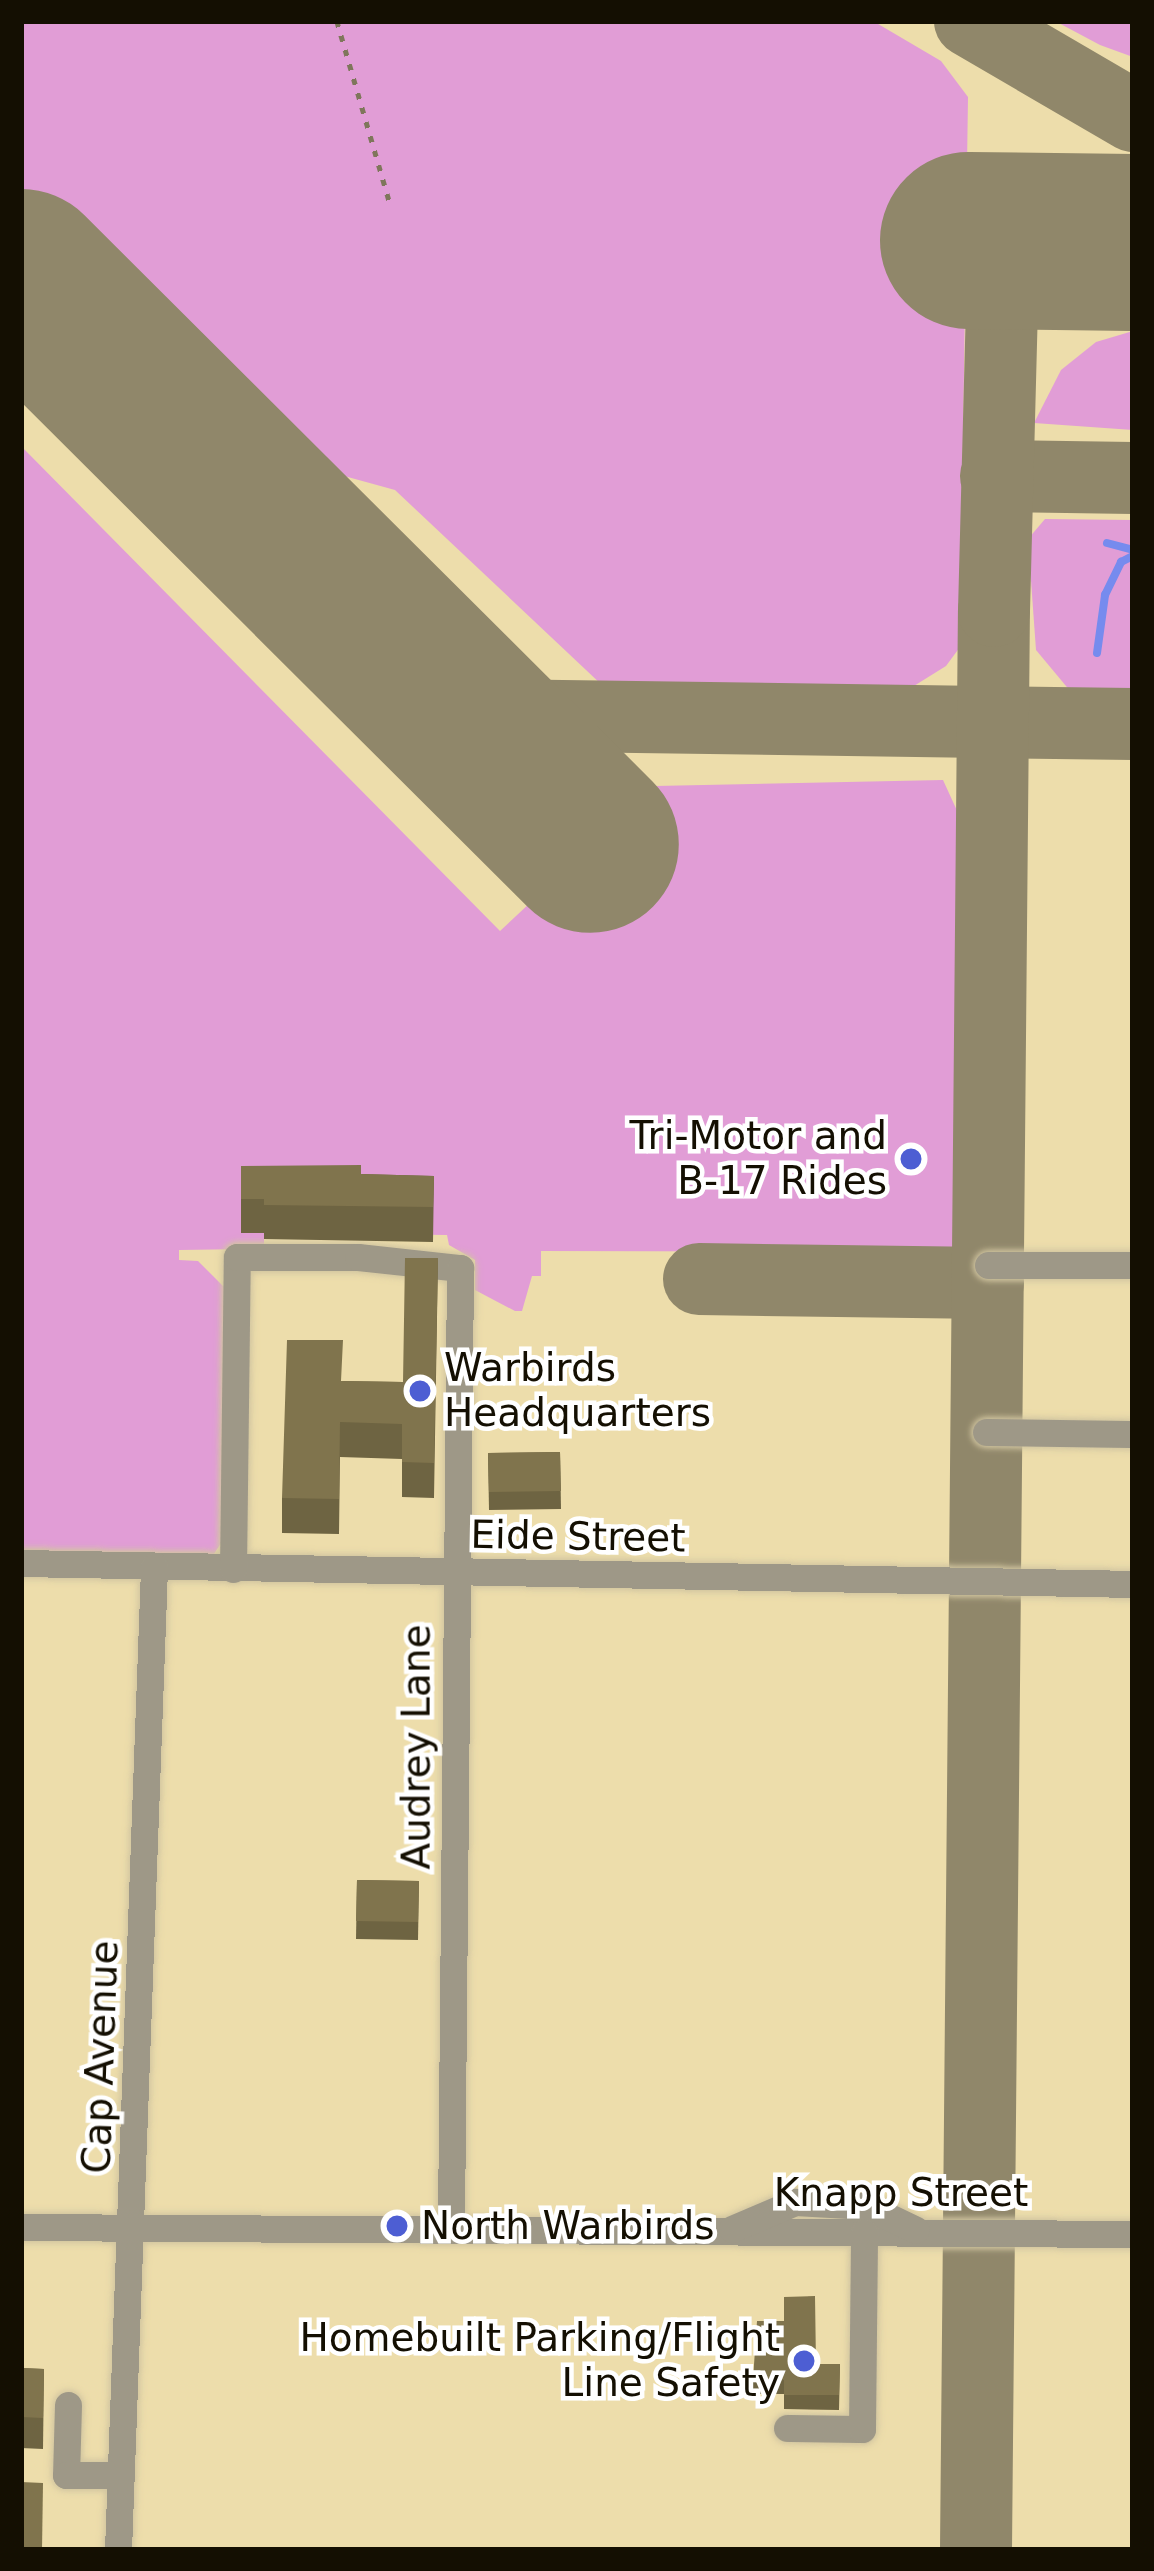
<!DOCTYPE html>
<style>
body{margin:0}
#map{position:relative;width:1154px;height:2571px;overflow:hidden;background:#f5e8be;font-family:"DejaVu Sans",sans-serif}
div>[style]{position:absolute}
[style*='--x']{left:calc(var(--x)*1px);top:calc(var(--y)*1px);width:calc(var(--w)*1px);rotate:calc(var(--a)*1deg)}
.built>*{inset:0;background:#edddab}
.green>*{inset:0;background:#e19dd6}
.stream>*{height:8px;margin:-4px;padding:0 4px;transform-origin:4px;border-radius:4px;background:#768bee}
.taxiway>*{height:72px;margin:-36px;padding:0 36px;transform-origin:36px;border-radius:36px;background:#90876a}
.runway>*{height:177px;margin:-88.5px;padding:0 88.5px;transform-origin:88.5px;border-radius:88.5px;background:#90876a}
.path>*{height:4.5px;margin-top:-2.25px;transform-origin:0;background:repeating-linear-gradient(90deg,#7f765b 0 6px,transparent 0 15px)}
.roads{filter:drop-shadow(0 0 3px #d1c5a0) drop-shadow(0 0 3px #d1c5a0)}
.minor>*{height:27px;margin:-13.5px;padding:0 13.5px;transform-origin:13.5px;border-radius:13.5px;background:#9e9887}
.wall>*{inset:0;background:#6e6442}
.building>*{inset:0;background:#80744d}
.dots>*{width:33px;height:33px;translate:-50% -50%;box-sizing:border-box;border:6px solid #fff;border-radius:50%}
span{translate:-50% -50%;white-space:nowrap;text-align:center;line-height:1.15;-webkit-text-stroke:9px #fff;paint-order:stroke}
.poi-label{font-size:39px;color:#140f02}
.right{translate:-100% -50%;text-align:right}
.left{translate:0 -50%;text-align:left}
.street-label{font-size:39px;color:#140f02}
.frame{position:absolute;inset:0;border:24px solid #140f02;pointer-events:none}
</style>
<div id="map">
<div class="built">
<div style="clip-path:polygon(21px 21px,1133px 21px,1133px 2550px,21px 2550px)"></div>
</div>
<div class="green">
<div style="clip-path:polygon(21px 21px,873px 21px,941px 61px,968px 97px,960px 647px,946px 666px,893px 699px,646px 697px,603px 686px,395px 490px,297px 463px,21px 191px)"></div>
<div style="clip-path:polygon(1055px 21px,1133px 21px,1133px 57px,1100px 45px)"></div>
<div style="clip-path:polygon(1133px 331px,1133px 430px,1034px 423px,1061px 370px,1096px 342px)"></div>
<div style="clip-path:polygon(21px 446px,500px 931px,655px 786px,943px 780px,959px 815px,966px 898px,963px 1252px,541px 1251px,541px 1276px,532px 1276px,522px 1311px,515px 1311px,475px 1290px,475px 1260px,449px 1245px,447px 1235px,264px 1233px,264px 1244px,249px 1249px,179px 1250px,179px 1260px,198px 1261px,228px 1291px,225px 1537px,212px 1557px,21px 1553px)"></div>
<div style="clip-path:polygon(1045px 519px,1133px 520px,1133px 703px,1071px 692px,1036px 650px,1028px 539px)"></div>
</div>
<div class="stream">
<div style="--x:1107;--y:543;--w:27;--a:15"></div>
<div style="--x:1097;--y:653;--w:59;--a:-82.1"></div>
<div style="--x:1105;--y:595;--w:37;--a:-64"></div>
<div style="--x:1121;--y:562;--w:13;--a:-27"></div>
</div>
<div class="taxiway">
<div style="--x:970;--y:21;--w:189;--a:30.2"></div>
<div style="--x:996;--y:476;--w:137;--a:0.8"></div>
<div style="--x:424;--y:679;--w:73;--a:29.7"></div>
<div style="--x:487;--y:715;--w:646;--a:0.8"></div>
<div style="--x:699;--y:1279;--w:289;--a:0.8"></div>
<div style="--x:976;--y:2550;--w:1939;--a:-89.47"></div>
<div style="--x:994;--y:611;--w:370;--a:-88.5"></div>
</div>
<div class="runway">
<div style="--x:968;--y:240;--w:165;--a:0.7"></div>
<div style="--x:21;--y:277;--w:803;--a:44.9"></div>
</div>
<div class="path">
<div style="--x:337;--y:21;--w:190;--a:73.8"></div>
</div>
<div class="roads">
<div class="minor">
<div style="--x:988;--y:1265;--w:145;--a:0"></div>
<div style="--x:986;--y:1432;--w:147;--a:0.8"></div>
<div style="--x:21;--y:1563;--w:1112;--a:1.08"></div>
<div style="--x:233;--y:1569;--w:312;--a:-89.3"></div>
<div style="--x:237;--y:1257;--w:121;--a:0"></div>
<div style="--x:358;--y:1257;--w:103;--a:6.2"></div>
<div style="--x:460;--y:1268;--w:959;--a:90.54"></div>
<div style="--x:21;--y:2227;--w:1112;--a:0.36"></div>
<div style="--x:732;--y:2229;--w:69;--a:-23.2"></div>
<div style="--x:795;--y:2202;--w:71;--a:3.2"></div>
<div style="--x:866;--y:2206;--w:55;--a:25.6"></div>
<div style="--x:68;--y:2405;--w:70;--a:91.6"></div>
<div style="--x:66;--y:2475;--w:55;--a:0"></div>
<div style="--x:787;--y:2428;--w:75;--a:0.8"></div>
<div style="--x:862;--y:2429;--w:197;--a:-89.4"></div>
<div style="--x:118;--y:2550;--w:984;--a:-87.9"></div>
</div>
</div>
<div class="wall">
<div style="clip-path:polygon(241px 1166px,361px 1174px,434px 1176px,433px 1242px,264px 1239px,264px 1233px,241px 1233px)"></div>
<div style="clip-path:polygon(438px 1258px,434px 1498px,402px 1497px,402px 1459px,340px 1457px,339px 1534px,282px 1533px,282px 1498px,342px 1381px,403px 1382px)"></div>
<div style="clip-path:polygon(560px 1452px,561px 1509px,489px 1510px,488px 1453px)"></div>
<div style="clip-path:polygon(357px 1880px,419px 1881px,418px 1940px,356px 1939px)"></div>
<div style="clip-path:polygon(816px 2364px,840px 2364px,839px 2410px,784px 2409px,784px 2394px,753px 2394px,753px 2379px)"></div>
<div style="clip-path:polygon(21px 2368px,44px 2369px,43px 2449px,21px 2448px)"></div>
</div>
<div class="building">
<div style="clip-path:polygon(361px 1165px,361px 1174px,434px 1176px,433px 1207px,264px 1205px,264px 1199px,241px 1199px,241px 1166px)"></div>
<div style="clip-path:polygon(405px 1258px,438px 1258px,434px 1463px,402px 1462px,402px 1424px,340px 1422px,339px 1499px,282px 1498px,287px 1340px,343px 1340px,341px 1381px,403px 1382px)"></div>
<div style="clip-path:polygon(560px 1452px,561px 1491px,489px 1492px,488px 1453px)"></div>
<div style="clip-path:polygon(357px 1880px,419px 1881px,418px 1922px,356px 1921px)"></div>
<div style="clip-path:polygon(815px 2296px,816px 2364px,840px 2364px,839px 2395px,784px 2395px,784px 2380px,753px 2379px,757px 2321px,784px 2321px,784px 2297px)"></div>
<div style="clip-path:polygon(21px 2368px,44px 2369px,43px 2418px,21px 2417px)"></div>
<div style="clip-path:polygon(21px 2482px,43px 2483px,42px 2550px,21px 2550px)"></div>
</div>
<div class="dots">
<div style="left:911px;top:1159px;background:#4d5ed3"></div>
<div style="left:420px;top:1391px;background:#4d5ed3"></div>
<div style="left:397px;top:2226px;background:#4d5ed3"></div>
<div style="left:804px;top:2361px;background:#4d5ed3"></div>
</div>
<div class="poi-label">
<span class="right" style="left:887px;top:1159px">Tri-Motor and<br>B-17 Rides</span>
<span class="left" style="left:444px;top:1391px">Warbirds<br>Headquarters</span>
<span class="left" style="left:421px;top:2226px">North Warbirds</span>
<span class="right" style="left:780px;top:2361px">Homebuilt Parking/Flight<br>Line Safety</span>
</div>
<div class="street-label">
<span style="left:578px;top:1537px;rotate:1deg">Eide Street</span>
<span style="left:417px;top:1747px;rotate:-90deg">Audrey Lane</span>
<span style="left:101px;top:2057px;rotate:-88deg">Cap Avenue</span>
<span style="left:901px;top:2193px">Knapp Street</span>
</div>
<div class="frame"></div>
</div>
